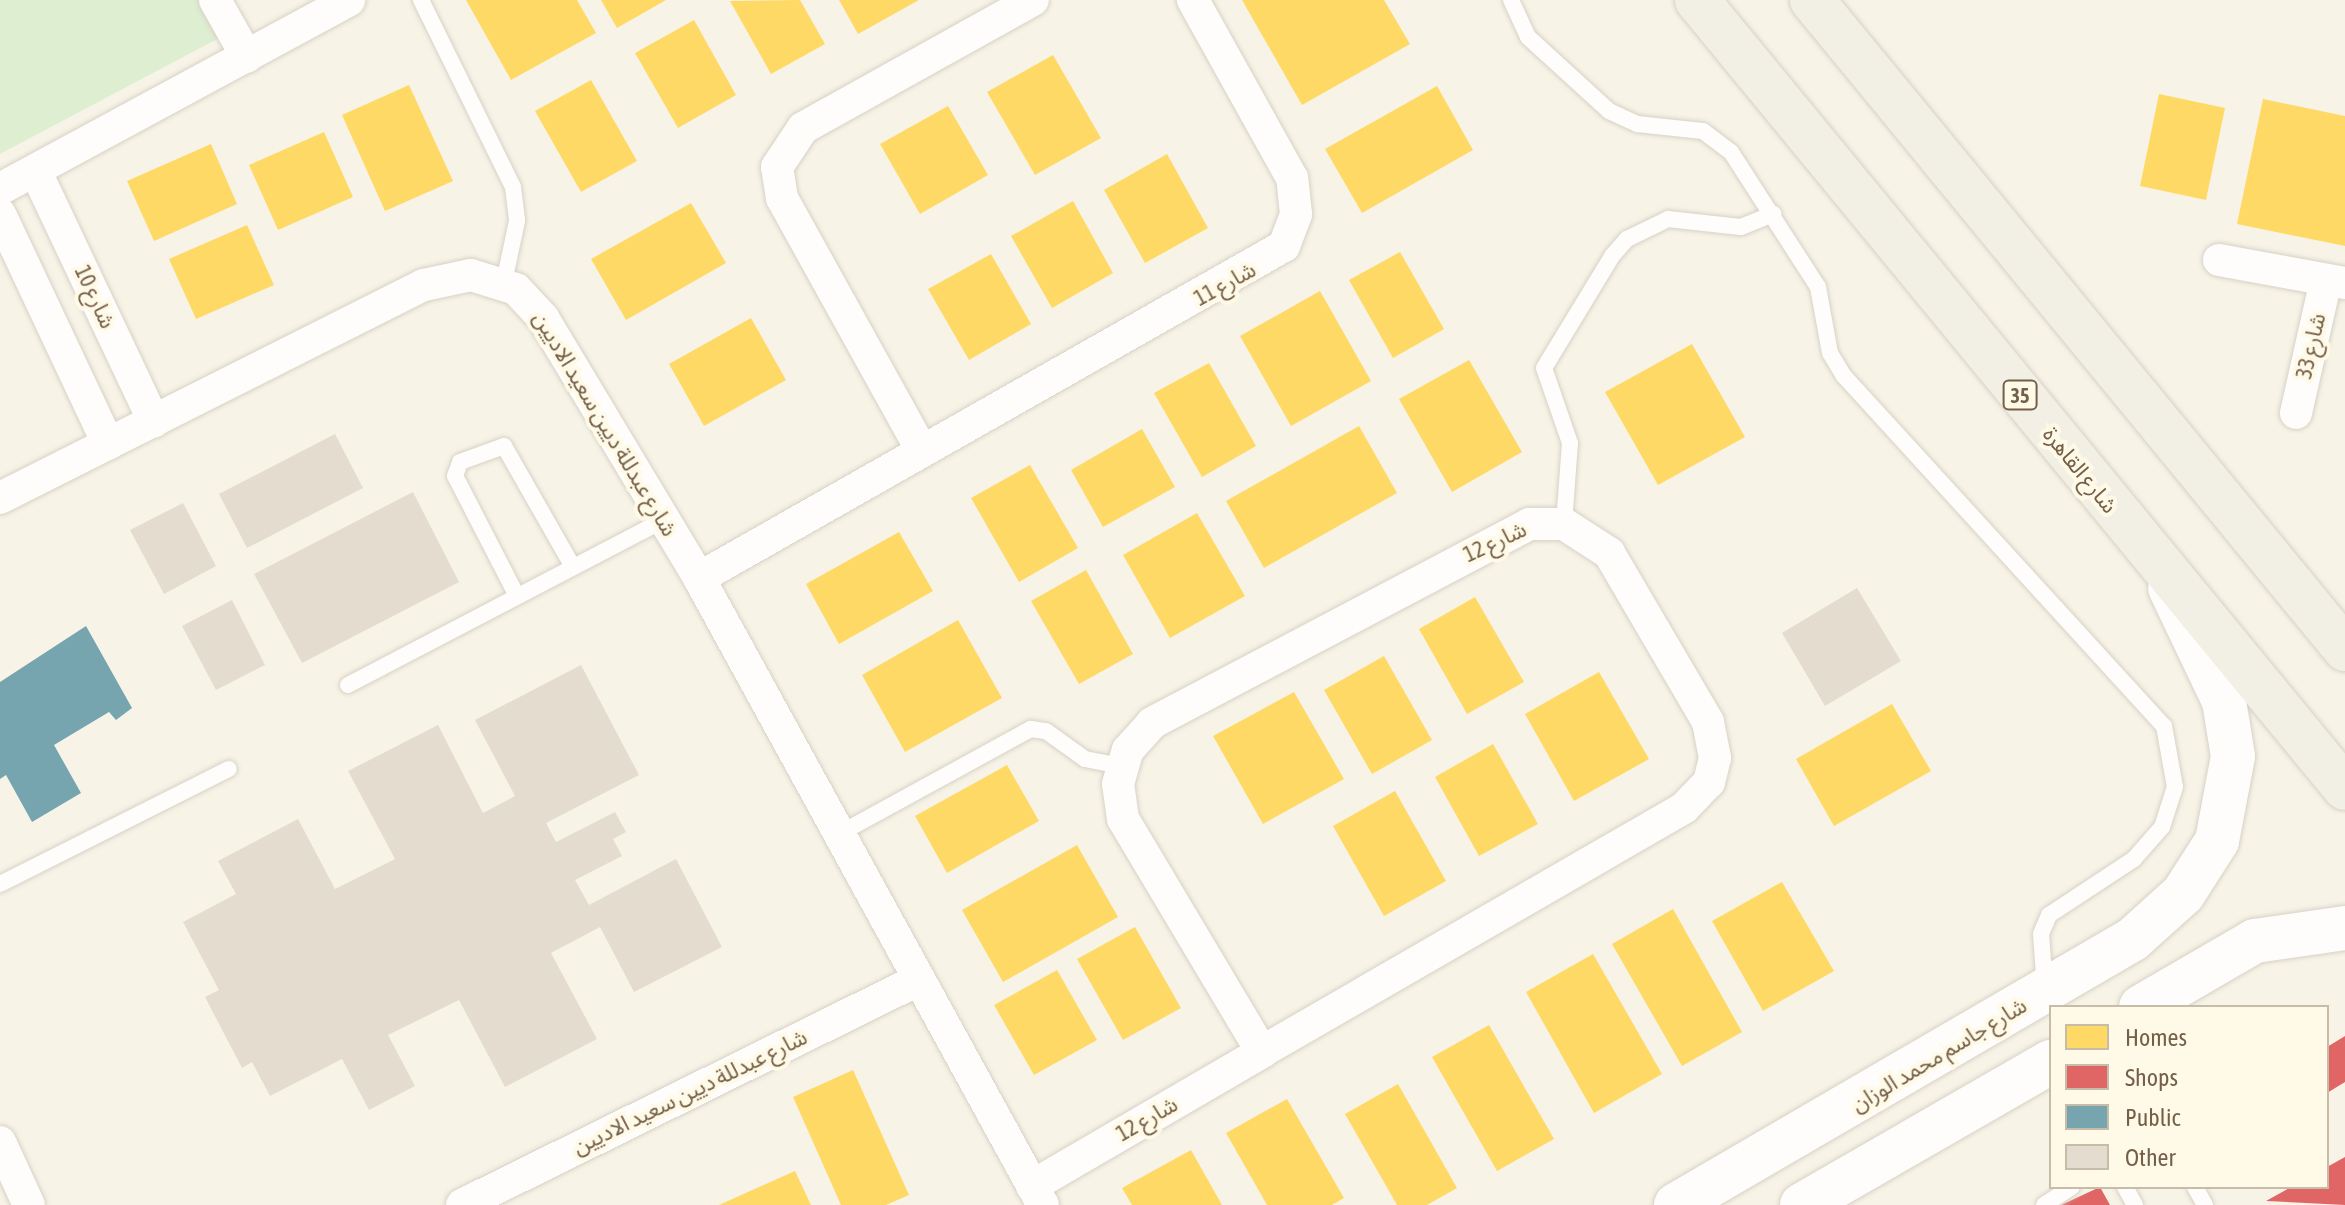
<!DOCTYPE html>
<meta charset="utf-8">
<style>
body{margin:0}
#map{position:relative;width:2345px;height:1205px;overflow:hidden;background:#f7f4e7;font-family:"Asap Condensed","Noto Sans Arabic",sans-serif}
div>[style]{position:absolute}
[style*='--x']{left:calc(var(--x)*1px);top:calc(var(--y)*1px);width:calc(var(--w)*1px);rotate:calc(var(--a)*1deg)}
.green>*{inset:0;background:#deeed1}
.homes>*{inset:0;background:#ffd966}
.shops>*{inset:0;background:#e06666}
.public>*{inset:0;background:#76a5af}
.building>*{inset:0;background:#e3dccf}
.roads{filter:drop-shadow(0 0 2px #d8d1c5) drop-shadow(0 0 2px #d8d1c5)}
.lane>*{height:16px;margin:-8px;padding:0 8px;transform-origin:8px;border-radius:8px;background:#fefdfb}
.street>*{height:32px;margin:-16px;padding:0 16px;transform-origin:16px;border-radius:16px;background:#fefdfb}
.secondary>*{height:44px;margin:-22px;padding:0 22px;transform-origin:22px;border-radius:22px;background:#fefdfb}
.primary>*{height:44px;margin:-22px;padding:0 22px;transform-origin:22px;border-radius:22px;background:#f2efe4}
span{translate:-50% -50%;white-space:nowrap;text-align:center;line-height:1.15;-webkit-text-stroke:8px #fffae7;paint-order:stroke}
.shield-label span{padding:2px 6px;background:#fffae7;border:2px solid;border-radius:6px;-webkit-text-stroke-width:0}
.shield-label{font-size:20px;color:#745f48;font-weight:700}
.street-label{font-size:22px;color:#745f48}
.legend{position:absolute;left:2049px;top:1005px;width:280px;height:184px;box-sizing:border-box;background:#fffae7;border:2px solid #c7bca7;margin:0;padding:10px 14px;list-style:none;font-size:24px;color:#745f48}
.legend li{display:flex;align-items:center;gap:16px;height:40px}
.legend b{width:40px;border:2px solid #c7bca7}
</style>
<div id="map">
<div class="green">
<div style="clip-path:polygon(0 0,201px 0,221px 37px,0 154px)"></div>
</div>
<div class="homes">
<div style="clip-path:polygon(466px 0,577px 0,596px 33px,511px 80px)"></div>
<div style="clip-path:polygon(601px 0,666px 0,617px 28px)"></div>
<div style="clip-path:polygon(800px 0,825px 44px,771px 74px,730px 1px)"></div>
<div style="clip-path:polygon(839px 0,919px 0,858px 34px)"></div>
<div style="clip-path:polygon(1242px 0,1384px 0,1410px 44px,1302px 105px)"></div>
<div style="clip-path:polygon(694px 20px,736px 95px,678px 128px,635px 53px)"></div>
<div style="clip-path:polygon(1053px 55px,1101px 138px,1035px 175px,987px 92px)"></div>
<div style="clip-path:polygon(591px 80px,637px 161px,581px 192px,535px 111px)"></div>
<div style="clip-path:polygon(409px 85px,453px 181px,385px 211px,342px 115px)"></div>
<div style="clip-path:polygon(1437px 86px,1473px 150px,1362px 213px,1325px 149px)"></div>
<div style="clip-path:polygon(2159px 94px,2225px 108px,2206px 200px,2140px 186px)"></div>
<div style="clip-path:polygon(2263px 99px,2345px 116px,2345px 246px,2237px 224px)"></div>
<div style="clip-path:polygon(948px 106px,988px 175px,920px 214px,880px 144px)"></div>
<div style="clip-path:polygon(324px 132px,353px 197px,278px 230px,249px 165px)"></div>
<div style="clip-path:polygon(211px 144px,237px 204px,154px 241px,127px 181px)"></div>
<div style="clip-path:polygon(1167px 154px,1208px 228px,1145px 263px,1104px 190px)"></div>
<div style="clip-path:polygon(1073px 201px,1113px 273px,1052px 308px,1011px 236px)"></div>
<div style="clip-path:polygon(691px 203px,726px 263px,626px 320px,591px 259px)"></div>
<div style="clip-path:polygon(247px 225px,274px 285px,196px 319px,169px 259px)"></div>
<div style="clip-path:polygon(1400px 252px,1444px 329px,1393px 358px,1349px 280px)"></div>
<div style="clip-path:polygon(991px 254px,1031px 324px,969px 360px,928px 289px)"></div>
<div style="clip-path:polygon(1320px 291px,1371px 381px,1291px 426px,1240px 336px)"></div>
<div style="clip-path:polygon(751px 318px,786px 380px,704px 426px,669px 364px)"></div>
<div style="clip-path:polygon(1692px 344px,1745px 437px,1658px 485px,1605px 392px)"></div>
<div style="clip-path:polygon(1469px 360px,1522px 452px,1452px 492px,1399px 399px)"></div>
<div style="clip-path:polygon(1209px 363px,1256px 446px,1202px 477px,1154px 393px)"></div>
<div style="clip-path:polygon(1359px 426px,1397px 493px,1264px 568px,1226px 501px)"></div>
<div style="clip-path:polygon(1142px 429px,1175px 487px,1103px 527px,1071px 470px)"></div>
<div style="clip-path:polygon(1030px 465px,1078px 548px,1019px 582px,971px 498px)"></div>
<div style="clip-path:polygon(1197px 513px,1245px 596px,1170px 638px,1123px 555px)"></div>
<div style="clip-path:polygon(899px 532px,933px 591px,839px 644px,806px 584px)"></div>
<div style="clip-path:polygon(1086px 570px,1133px 654px,1079px 684px,1031px 601px)"></div>
<div style="clip-path:polygon(1475px 597px,1524px 682px,1467px 714px,1419px 629px)"></div>
<div style="clip-path:polygon(958px 620px,1002px 698px,905px 752px,862px 675px)"></div>
<div style="clip-path:polygon(1384px 656px,1432px 740px,1372px 774px,1324px 690px)"></div>
<div style="clip-path:polygon(1599px 672px,1649px 759px,1574px 801px,1525px 714px)"></div>
<div style="clip-path:polygon(1294px 692px,1344px 779px,1263px 824px,1213px 736px)"></div>
<div style="clip-path:polygon(1892px 704px,1931px 771px,1834px 826px,1796px 759px)"></div>
<div style="clip-path:polygon(1493px 744px,1538px 824px,1479px 856px,1435px 777px)"></div>
<div style="clip-path:polygon(1007px 765px,1039px 821px,947px 873px,915px 816px)"></div>
<div style="clip-path:polygon(1395px 791px,1446px 881px,1384px 916px,1333px 826px)"></div>
<div style="clip-path:polygon(1077px 845px,1118px 917px,1003px 982px,962px 910px)"></div>
<div style="clip-path:polygon(1782px 882px,1834px 971px,1763px 1011px,1712px 921px)"></div>
<div style="clip-path:polygon(1673px 909px,1742px 1032px,1682px 1066px,1612px 944px)"></div>
<div style="clip-path:polygon(1135px 927px,1181px 1008px,1123px 1040px,1077px 959px)"></div>
<div style="clip-path:polygon(1593px 954px,1662px 1074px,1594px 1113px,1526px 992px)"></div>
<div style="clip-path:polygon(1057px 970px,1097px 1040px,1034px 1075px,994px 1005px)"></div>
<div style="clip-path:polygon(1489px 1025px,1554px 1139px,1497px 1171px,1432px 1057px)"></div>
<div style="clip-path:polygon(853px 1070px,909px 1195px,886px 1205px,841px 1205px,793px 1097px)"></div>
<div style="clip-path:polygon(1398px 1084px,1457px 1188px,1427px 1205px,1397px 1205px,1345px 1114px)"></div>
<div style="clip-path:polygon(1287px 1099px,1344px 1198px,1332px 1205px,1267px 1205px,1226px 1133px)"></div>
<div style="clip-path:polygon(1191px 1150px,1222px 1205px,1132px 1205px,1122px 1188px)"></div>
<div style="clip-path:polygon(795px 1171px,811px 1205px,719px 1205px)"></div>
</div>
<div class="shops">
<div style="clip-path:polygon(2345px 1036px,2345px 1082px,2327px 1093px,2327px 1047px)"></div>
<div style="clip-path:polygon(2345px 1157px,2345px 1205px,2266px 1201px,2291px 1187px,2327px 1187px,2327px 1167px)"></div>
<div style="clip-path:polygon(2100px 1187px,2110px 1205px,2061px 1205px)"></div>
</div>
<div class="public">
<div style="clip-path:polygon(86px 626px,132px 708px,116px 720px,109px 712px,54px 745px,81px 793px,32px 822px,6px 775px,0 779px,0 682px)"></div>
</div>
<div class="building">
<div style="clip-path:polygon(335px 434px,363px 488px,247px 548px,219px 494px)"></div>
<div style="clip-path:polygon(413px 492px,459px 582px,302px 663px,254px 574px)"></div>
<div style="clip-path:polygon(183px 503px,216px 566px,164px 594px,130px 530px)"></div>
<div style="clip-path:polygon(1857px 588px,1901px 661px,1825px 706px,1782px 633px)"></div>
<div style="clip-path:polygon(232px 600px,265px 665px,216px 690px,182px 626px)"></div>
<div style="clip-path:polygon(581px 665px,639px 775px,546px 823px,556px 842px,615px 812px,626px 832px,613px 839px,622px 856px,575px 880px,589px 905px,676px 859px,722px 947px,634px 992px,600px 927px,551px 953px,597px 1039px,505px 1087px,459px 1000px,388px 1035px,415px 1086px,369px 1110px,342px 1059px,270px 1096px,252px 1062px,242px 1068px,205px 997px,219px 990px,183px 922px,236px 894px,218px 861px,298px 819px,335px 889px,395px 859px,348px 771px,438px 725px,483px 813px,515px 796px,475px 720px)"></div>
</div>
<div class="roads">
<div class="lane">
<div style="--x:421;--y:0;--w:208;--a:63.8"></div>
<div style="--x:513;--y:187;--w:34;--a:83"></div>
<div style="--x:517;--y:221;--w:62;--a:102"></div>
<div style="--x:1511;--y:0;--w:41;--a:65.3"></div>
<div style="--x:1528;--y:37;--w:110;--a:42.4"></div>
<div style="--x:1609;--y:111;--w:31;--a:25"></div>
<div style="--x:1637;--y:124;--w:66;--a:6.1"></div>
<div style="--x:1703;--y:131;--w:35;--a:37"></div>
<div style="--x:1731;--y:152;--w:161;--a:57.2"></div>
<div style="--x:1818;--y:287;--w:67;--a:79.7"></div>
<div style="--x:1830;--y:353;--w:27;--a:59"></div>
<div style="--x:1844;--y:376;--w:474;--a:47.6"></div>
<div style="--x:2164;--y:726;--w:62;--a:79.8"></div>
<div style="--x:2175;--y:787;--w:42;--a:108"></div>
<div style="--x:2162;--y:827;--w:43;--a:131.2"></div>
<div style="--x:2134;--y:859;--w:102;--a:146.6"></div>
<div style="--x:2049;--y:915;--w:21;--a:113"></div>
<div style="--x:2041;--y:934;--w:54;--a:85.8"></div>
<div style="--x:1564;--y:524;--w:81;--a:-85.8"></div>
<div style="--x:1570;--y:443;--w:79;--a:-109.1"></div>
<div style="--x:1544;--y:368;--w:131;--a:-58.7"></div>
<div style="--x:1612;--y:256;--w:23;--a:-49"></div>
<div style="--x:1627;--y:239;--w:46;--a:-26"></div>
<div style="--x:1668;--y:219;--w:73;--a:6.3"></div>
<div style="--x:1741;--y:227;--w:35;--a:-22"></div>
<div style="--x:517;--y:596;--w:135;--a:-117.3"></div>
<div style="--x:455;--y:476;--w:15;--a:-70"></div>
<div style="--x:460;--y:462;--w:47;--a:-20"></div>
<div style="--x:504;--y:446;--w:139;--a:60.3"></div>
<div style="--x:348;--y:685;--w:356;--a:-27.6"></div>
<div style="--x:837;--y:835;--w:221;--a:-28.7"></div>
<div style="--x:1031;--y:729;--w:15;--a:8"></div>
<div style="--x:1046;--y:731;--w:48;--a:35.7"></div>
<div style="--x:1085;--y:759;--w:37;--a:11"></div>
<div style="--x:0;--y:884;--w:256;--a:-26.7"></div>
<div style="--x:2125;--y:1187;--w:21;--a:61"></div>
<div style="--x:2195;--y:1187;--w:21;--a:61"></div>
<div style="--x:2044;--y:1205;--w:33;--a:-33"></div>
</div>
<div class="street">
<div style="--x:215;--y:0;--w:65;--a:60.7"></div>
<div style="--x:36;--y:172;--w:276;--a:64.7"></div>
<div style="--x:0;--y:189;--w:397;--a:-28.4"></div>
<div style="--x:0;--y:214;--w:254;--a:64.8"></div>
<div style="--x:2219;--y:260;--w:128;--a:10.3"></div>
<div style="--x:2296;--y:413;--w:136;--a:-77.3"></div>
<div style="--x:921;--y:449;--w:287;--a:-119"></div>
<div style="--x:782;--y:198;--w:31;--a:-99"></div>
<div style="--x:777;--y:167;--w:47;--a:-56.3"></div>
<div style="--x:803;--y:128;--w:263;--a:-29.1"></div>
<div style="--x:0;--y:498;--w:474;--a:-26.7"></div>
<div style="--x:424;--y:285;--w:48;--a:-12"></div>
<div style="--x:471;--y:275;--w:47;--a:17.3"></div>
<div style="--x:516;--y:289;--w:40;--a:47"></div>
<div style="--x:543;--y:318;--w:303;--a:59"></div>
<div style="--x:699;--y:578;--w:715;--a:61.25"></div>
<div style="--x:1529;--y:524;--w:35;--a:0"></div>
<div style="--x:1564;--y:524;--w:54;--a:32.8"></div>
<div style="--x:1609;--y:553;--w:196;--a:59.6"></div>
<div style="--x:1708;--y:722;--w:37;--a:79"></div>
<div style="--x:1715;--y:758;--w:25;--a:104"></div>
<div style="--x:1709;--y:782;--w:36;--a:134"></div>
<div style="--x:1684;--y:808;--w:487;--a:150"></div>
<div style="--x:1262;--y:1052;--w:271;--a:-120.8"></div>
<div style="--x:1123;--y:819;--w:35;--a:-98"></div>
<div style="--x:1118;--y:784;--w:35;--a:-74"></div>
<div style="--x:1128;--y:750;--w:36;--a:-48"></div>
<div style="--x:1152;--y:723;--w:426;--a:-27.8"></div>
<div style="--x:699;--y:578;--w:673;--a:-29.58"></div>
<div style="--x:1284;--y:246;--w:34;--a:-69"></div>
<div style="--x:1296;--y:214;--w:36;--a:-96"></div>
<div style="--x:1292;--y:178;--w:204;--a:-119.1"></div>
<div style="--x:0;--y:1142;--w:69;--a:65.3"></div>
<div style="--x:1032;--y:1186;--w:266;--a:-30.2"></div>
<div style="--x:462;--y:1205;--w:508;--a:-26.26"></div>
</div>
<div class="secondary">
<div style="--x:2141;--y:1007;--w:132;--a:-30.1"></div>
<div style="--x:2255;--y:941;--w:91;--a:-8.2"></div>
<div style="--x:1676;--y:1205;--w:529;--a:-30.2"></div>
<div style="--x:2133;--y:939;--w:67;--a:-42"></div>
<div style="--x:2183;--y:894;--w:63;--a:-57.3"></div>
<div style="--x:2217;--y:841;--w:86;--a:-79.3"></div>
<div style="--x:2233;--y:756;--w:56;--a:-99.3"></div>
<div style="--x:2224;--y:701;--w:125;--a:-115.5"></div>
<div style="--x:1802;--y:1205;--w:287;--a:-29.9"></div>
</div>
<div class="primary">
<div style="--x:1697;--y:0;--w:1020;--a:50.57"></div>
<div style="--x:1812;--y:0;--w:840;--a:50.6"></div>
</div>
</div>
<div class="shield-label">
<span style="left:2020px;top:395px">35</span>
</div>
<div class="street-label">
<span style="left:1225px;top:284px;rotate:-29deg">شارع 11</span>
<span style="left:95px;top:297px;rotate:65deg">شارع 10</span>
<span style="left:2311px;top:346px;rotate:-77deg">شارع 33</span>
<span style="left:605px;top:424px;rotate:59deg">شارع عبدللة ديين سعيد الاديين</span>
<span style="left:2080px;top:470px;rotate:51deg">شارع القاهرة</span>
<span style="left:1495px;top:542px;rotate:-25deg">شارع 12</span>
<span style="left:1939px;top:1055px;rotate:-31deg">شارع جاسم محمد الوزان</span>
<span style="left:690px;top:1092px;rotate:-26deg">شارع عبدللة ديين سعيد الاديين</span>
<span style="left:1147px;top:1119px;rotate:-30deg">شارع 12</span>
</div>
<ul class="legend">
<li><b style="height:22px;background:#ffd966"></b>Homes</li>
<li><b style="height:22px;background:#e06666"></b>Shops</li>
<li><b style="height:22px;background:#76a5af"></b>Public</li>
<li><b style="height:22px;background:#e3dccf"></b>Other</li>
</ul>
</div>
